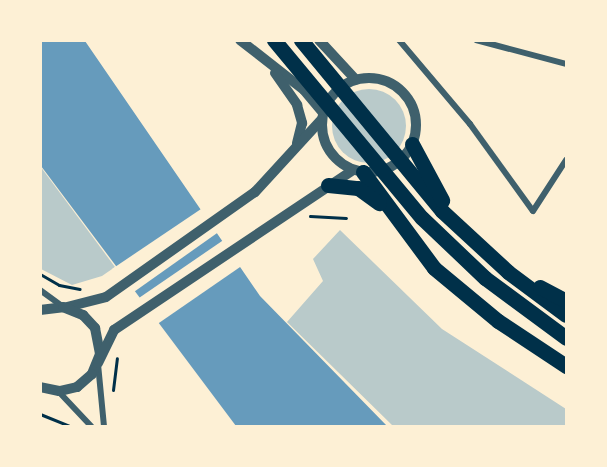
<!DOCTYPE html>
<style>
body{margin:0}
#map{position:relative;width:607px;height:467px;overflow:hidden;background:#fdf0d5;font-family:Overpass,sans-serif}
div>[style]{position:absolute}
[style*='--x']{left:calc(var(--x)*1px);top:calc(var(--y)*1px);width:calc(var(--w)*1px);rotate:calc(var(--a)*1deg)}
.green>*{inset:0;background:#b9caca}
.round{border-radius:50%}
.water>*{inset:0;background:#669bbc}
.pier>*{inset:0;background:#fdf0d5}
.path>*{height:3px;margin:-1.5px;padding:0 1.5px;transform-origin:1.5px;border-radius:1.5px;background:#003049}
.minor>*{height:6px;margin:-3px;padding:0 3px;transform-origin:3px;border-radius:3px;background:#3f606c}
.tertiary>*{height:10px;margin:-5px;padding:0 5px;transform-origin:5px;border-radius:5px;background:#3f606c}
.tertiary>.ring{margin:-5px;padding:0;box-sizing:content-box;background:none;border:10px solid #3f606c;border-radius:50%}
.trunk>*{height:15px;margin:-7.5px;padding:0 7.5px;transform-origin:7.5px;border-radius:7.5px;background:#003049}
span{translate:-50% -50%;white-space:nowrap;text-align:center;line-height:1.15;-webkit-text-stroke:4.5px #fdf0d5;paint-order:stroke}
.frame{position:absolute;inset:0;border:42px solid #fdf0d5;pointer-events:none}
</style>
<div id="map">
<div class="green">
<div class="round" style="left:332px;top:89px;width:74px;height:74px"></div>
<div style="clip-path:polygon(40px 166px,115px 267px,102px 276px,72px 285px,41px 269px)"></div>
<div style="clip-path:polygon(340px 230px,442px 329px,566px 409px,566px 426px,393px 426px,287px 322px,323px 281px,313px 259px)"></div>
</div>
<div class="water">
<div style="clip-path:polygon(40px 41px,85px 41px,260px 296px,387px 426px,236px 426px,41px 166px)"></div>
</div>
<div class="pier">
<div style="clip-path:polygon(204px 207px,220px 231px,131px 294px,112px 269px)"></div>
<div style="clip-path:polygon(225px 239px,243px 265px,156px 325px,136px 300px)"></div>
</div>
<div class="path">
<div style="--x:310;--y:216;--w:36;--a:3"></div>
<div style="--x:40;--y:274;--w:22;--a:30"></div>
<div style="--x:59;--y:285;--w:21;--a:11"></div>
<div style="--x:113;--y:390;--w:32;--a:-83"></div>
<div style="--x:40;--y:414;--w:31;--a:22"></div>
</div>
<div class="minor">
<div style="--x:399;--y:40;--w:110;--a:49.8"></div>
<div style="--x:470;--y:124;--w:107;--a:54.1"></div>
<div style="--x:533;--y:211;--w:61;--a:-57.1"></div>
<div style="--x:476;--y:40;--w:93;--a:14.9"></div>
<div style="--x:40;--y:290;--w:27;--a:36"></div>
<div style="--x:98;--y:364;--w:62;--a:84.5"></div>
<div style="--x:59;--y:392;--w:47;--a:46.7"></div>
</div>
<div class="tertiary">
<div style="--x:240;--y:40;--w:81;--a:38"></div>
<div style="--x:304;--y:90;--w:30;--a:50"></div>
<div style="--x:319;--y:40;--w:54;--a:47.2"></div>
<div style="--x:275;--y:73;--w:39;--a:55"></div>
<div style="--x:297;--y:105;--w:19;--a:74"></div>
<div style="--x:302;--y:123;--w:21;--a:104"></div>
<div class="ring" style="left:322px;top:78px;width:84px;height:84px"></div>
<div style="--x:67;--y:307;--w:40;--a:-14.4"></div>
<div style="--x:106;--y:297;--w:182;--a:-35.2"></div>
<div style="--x:255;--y:192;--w:99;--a:-47.5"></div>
<div style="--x:40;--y:310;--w:23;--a:-7"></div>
<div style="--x:63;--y:307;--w:22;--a:22"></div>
<div style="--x:83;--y:315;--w:18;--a:47"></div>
<div style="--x:95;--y:328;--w:26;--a:79"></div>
<div style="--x:100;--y:354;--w:22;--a:112"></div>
<div style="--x:92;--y:374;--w:20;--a:139"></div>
<div style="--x:77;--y:387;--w:18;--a:167"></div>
<div style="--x:59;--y:391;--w:19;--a:-168"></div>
<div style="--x:98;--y:363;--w:37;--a:-64"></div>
<div style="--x:114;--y:330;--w:288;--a:-33.8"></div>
</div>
<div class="trunk">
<div style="--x:274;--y:40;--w:231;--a:50.3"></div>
<div style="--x:422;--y:218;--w:87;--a:43.6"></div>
<div style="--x:485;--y:278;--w:101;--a:36.5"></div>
<div style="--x:301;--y:40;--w:222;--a:50.5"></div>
<div style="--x:442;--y:211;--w:90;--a:42.7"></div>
<div style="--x:508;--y:272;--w:72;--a:36.6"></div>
<div style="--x:412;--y:144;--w:64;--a:61.8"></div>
<div style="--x:363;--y:172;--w:119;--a:53.5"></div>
<div style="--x:434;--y:268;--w:83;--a:39.6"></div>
<div style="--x:498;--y:321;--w:82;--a:33.5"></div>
<div style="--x:328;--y:185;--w:30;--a:6"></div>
<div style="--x:358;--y:188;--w:26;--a:36"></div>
<div style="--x:540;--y:287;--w:30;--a:28"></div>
</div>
<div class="frame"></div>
</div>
